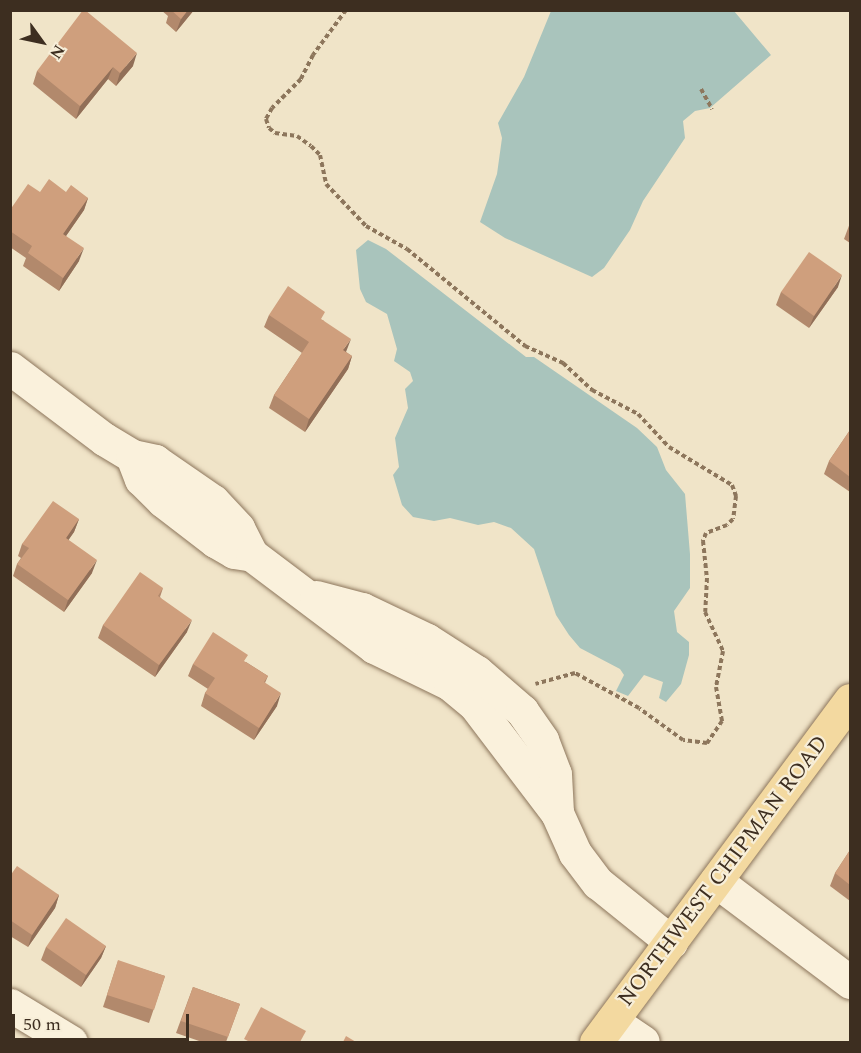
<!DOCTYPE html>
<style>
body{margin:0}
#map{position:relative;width:861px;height:1053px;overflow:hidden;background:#f0e4c8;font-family:Spectral,serif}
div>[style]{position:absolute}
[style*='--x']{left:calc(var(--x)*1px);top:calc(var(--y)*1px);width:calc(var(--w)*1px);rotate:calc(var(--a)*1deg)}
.water>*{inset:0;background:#a9c4bc}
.path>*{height:4px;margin-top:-2px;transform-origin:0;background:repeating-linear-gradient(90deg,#8d765c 0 4.5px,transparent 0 7.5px)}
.roads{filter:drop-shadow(0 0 2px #8d765c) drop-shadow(0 0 2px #8d765c)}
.minor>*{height:33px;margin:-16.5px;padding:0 16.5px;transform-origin:16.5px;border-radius:16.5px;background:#faf1dc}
.major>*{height:33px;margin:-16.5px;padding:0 16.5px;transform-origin:16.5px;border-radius:16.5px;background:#f3d9a0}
.wall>*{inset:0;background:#b2896c}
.shaded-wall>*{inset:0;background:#916f58}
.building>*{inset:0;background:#cf9f7d}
span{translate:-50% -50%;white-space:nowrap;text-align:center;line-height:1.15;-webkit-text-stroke:4.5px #f7eed8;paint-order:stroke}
.street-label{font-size:22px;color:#3d2e20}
.frame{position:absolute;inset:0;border:12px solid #3d2e20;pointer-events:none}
.north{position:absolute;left:12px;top:12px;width:60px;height:60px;-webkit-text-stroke:4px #f7eed8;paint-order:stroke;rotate:123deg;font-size:16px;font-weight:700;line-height:24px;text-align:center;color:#3d2e20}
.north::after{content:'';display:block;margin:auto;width:21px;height:27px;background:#3d2e20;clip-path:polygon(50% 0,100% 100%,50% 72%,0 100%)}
.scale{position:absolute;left:12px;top:1014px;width:177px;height:27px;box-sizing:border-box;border:3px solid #3d2e20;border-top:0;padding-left:8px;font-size:18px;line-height:21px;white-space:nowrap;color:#3d2e20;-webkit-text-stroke:4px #f7eed8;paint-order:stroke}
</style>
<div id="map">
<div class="water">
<div style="clip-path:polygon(551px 11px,734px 11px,771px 55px,710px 108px,695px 111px,683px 121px,685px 138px,643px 201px,630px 230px,604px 268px,592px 277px,505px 238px,480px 222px,497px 174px,502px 138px,498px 123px,524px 77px)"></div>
<div style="clip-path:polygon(368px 240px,386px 249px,526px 357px,534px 357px,637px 428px,657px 447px,666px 470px,685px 494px,690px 554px,690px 588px,674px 611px,677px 632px,689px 642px,689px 655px,681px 684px,666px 702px,659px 698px,663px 682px,644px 675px,628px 696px,616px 691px,624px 675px,620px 669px,580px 648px,569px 635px,556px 615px,534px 549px,511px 528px,494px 522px,478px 525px,450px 518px,434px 521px,413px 517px,402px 505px,393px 475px,399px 467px,395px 438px,408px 408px,405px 389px,413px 381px,410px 372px,394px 361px,397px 349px,387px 314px,366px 302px,360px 289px,356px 250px)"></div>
</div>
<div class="path">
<div style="--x:346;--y:10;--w:56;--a:126.3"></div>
<div style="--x:313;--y:55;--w:27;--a:117"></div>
<div style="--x:301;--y:79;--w:41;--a:135"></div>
<div style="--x:272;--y:108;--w:13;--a:119"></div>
<div style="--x:266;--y:119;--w:9;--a:72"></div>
<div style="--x:269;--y:128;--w:8;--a:40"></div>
<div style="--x:275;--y:133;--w:22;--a:8"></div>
<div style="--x:297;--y:136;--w:17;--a:36"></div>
<div style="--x:311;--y:146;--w:13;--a:45"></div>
<div style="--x:320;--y:155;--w:30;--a:78"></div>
<div style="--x:326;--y:184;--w:58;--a:46.4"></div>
<div style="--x:366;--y:226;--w:47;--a:29.3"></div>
<div style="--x:407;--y:249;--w:153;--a:39.4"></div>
<div style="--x:525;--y:346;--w:42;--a:24.1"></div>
<div style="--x:563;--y:363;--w:40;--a:43"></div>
<div style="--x:592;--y:390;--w:52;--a:27.6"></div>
<div style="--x:638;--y:414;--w:45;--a:46.8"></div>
<div style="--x:669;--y:447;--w:74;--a:31.1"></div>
<div style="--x:732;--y:485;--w:12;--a:70"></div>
<div style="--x:736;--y:496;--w:23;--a:97"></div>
<div style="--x:733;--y:519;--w:8;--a:135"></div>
<div style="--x:727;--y:525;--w:22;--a:159"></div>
<div style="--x:706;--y:533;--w:9;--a:111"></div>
<div style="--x:703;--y:541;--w:37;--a:84"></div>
<div style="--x:707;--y:578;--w:34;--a:93"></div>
<div style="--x:705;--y:612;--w:43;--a:65.2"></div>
<div style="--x:723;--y:651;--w:37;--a:101"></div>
<div style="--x:716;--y:687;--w:35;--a:80"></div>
<div style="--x:722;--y:721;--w:27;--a:124"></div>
<div style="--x:707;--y:743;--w:24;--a:-173"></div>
<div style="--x:683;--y:740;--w:54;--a:-144"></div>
<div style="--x:639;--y:708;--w:73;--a:-151.3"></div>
<div style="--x:575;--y:673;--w:41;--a:164.6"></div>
<div style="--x:701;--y:89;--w:23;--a:61"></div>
</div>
<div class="roads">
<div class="minor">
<div style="--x:10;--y:368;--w:118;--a:37.1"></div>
<div style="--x:104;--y:439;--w:33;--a:31"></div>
<div style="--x:132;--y:456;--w:24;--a:12"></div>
<div style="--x:155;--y:461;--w:70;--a:34.6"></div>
<div style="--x:213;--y:501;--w:37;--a:47"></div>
<div style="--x:238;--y:528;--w:30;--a:63"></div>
<div style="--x:132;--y:456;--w:25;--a:69"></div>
<div style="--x:141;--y:479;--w:31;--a:45"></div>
<div style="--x:163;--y:501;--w:66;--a:37.6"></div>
<div style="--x:215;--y:541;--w:22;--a:30"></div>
<div style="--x:234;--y:552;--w:18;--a:9"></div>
<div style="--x:252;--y:555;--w:153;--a:37"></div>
<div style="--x:374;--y:647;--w:85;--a:26"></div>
<div style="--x:450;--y:684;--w:33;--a:40"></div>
<div style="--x:475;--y:705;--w:136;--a:52.8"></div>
<div style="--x:557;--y:813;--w:44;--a:65.8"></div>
<div style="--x:575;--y:853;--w:38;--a:53"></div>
<div style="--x:598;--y:883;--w:94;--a:38.9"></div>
<div style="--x:316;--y:597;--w:48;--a:14.6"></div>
<div style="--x:362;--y:609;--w:72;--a:25.5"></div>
<div style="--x:427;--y:640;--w:59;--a:32.6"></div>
<div style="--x:477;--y:672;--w:60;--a:40.9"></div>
<div style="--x:522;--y:711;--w:35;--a:55"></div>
<div style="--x:542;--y:740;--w:36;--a:69"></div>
<div style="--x:555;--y:774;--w:39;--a:87"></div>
<div style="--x:716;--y:881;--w:168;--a:37"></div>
<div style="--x:10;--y:1005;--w:71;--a:31.2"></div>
<div style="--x:612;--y:1021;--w:37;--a:34"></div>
</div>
<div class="major">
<div style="--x:596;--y:1042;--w:426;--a:-53.4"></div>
</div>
</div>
<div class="wall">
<div style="clip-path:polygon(161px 10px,194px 10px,176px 32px,166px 23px,168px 16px)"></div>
<div style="clip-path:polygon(133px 66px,116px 86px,108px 79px,76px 119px,33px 84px,37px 71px)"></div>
<div style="clip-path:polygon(40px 192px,66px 192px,88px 198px,84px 210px,66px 236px,79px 261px,59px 291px,23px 266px,26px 258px,10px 247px,10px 210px)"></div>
<div style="clip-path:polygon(850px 223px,850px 243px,844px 239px)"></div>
<div style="clip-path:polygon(838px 287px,809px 328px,776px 305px,781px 292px)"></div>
<div style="clip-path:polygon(269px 315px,323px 320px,346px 352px,352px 356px,348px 369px,305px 432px,269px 408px,274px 395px,302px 353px,264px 327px)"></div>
<div style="clip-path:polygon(850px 430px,850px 492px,824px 474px,829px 461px)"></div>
<div style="clip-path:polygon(79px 519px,74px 532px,68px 540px,92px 573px,64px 612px,13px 576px,17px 564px,21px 558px,18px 556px,22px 544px)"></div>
<div style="clip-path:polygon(163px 588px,160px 597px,187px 632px,155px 677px,98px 638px,103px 625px)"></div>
<div style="clip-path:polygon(246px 662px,268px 676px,265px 683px,277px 706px,254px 740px,201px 706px,205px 693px,208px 689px,188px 676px,193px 664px)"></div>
<div style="clip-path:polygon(850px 850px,850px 901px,830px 886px,835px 873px)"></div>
<div style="clip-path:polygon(10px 876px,59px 895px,55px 908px,28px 947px,10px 936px)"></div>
<div style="clip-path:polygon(106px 946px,101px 958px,81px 987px,41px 960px,46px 947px)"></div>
<div style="clip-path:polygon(118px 961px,165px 976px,149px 1023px,103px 1007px)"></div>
<div style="clip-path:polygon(193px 987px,240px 1004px,226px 1042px,202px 1042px,176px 1033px)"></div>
</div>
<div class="shaded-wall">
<div style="clip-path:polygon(188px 10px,194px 10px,176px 32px,181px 19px)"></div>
<div style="clip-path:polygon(137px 53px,133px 66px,116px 86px,120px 73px)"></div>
<div style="clip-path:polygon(113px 67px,108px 79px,76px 119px,80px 106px)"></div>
<div style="clip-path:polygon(88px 198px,84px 210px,59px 246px,63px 234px)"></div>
<div style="clip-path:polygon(84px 248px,79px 261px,59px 291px,63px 278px)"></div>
<div style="clip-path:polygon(842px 275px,838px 287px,809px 328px,814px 316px)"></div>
<div style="clip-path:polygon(351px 339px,346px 352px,338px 363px,343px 350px)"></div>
<div style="clip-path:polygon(352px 356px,348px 369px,305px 432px,309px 419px)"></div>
<div style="clip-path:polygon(79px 519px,74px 532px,61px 551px,66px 538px)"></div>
<div style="clip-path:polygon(97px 560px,92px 573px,64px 612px,68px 600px)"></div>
<div style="clip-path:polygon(192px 620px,187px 632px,155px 677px,159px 665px)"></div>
<div style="clip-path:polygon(281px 693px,277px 706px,254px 740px,259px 728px)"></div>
<div style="clip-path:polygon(59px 895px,55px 908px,28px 947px,32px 935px)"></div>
<div style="clip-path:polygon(106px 946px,101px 958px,81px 987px,86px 975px)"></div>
</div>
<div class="building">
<div style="clip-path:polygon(83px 10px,85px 10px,137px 53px,120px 73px,113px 67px,80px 106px,37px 71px)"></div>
<div style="clip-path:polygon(171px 10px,188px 10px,181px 19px)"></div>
<div style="clip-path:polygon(49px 179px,66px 192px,71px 185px,88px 198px,63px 234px,84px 248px,63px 278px,28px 253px,32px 246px,10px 231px,10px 210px,28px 184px,40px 192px)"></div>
<div style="clip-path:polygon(809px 252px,842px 275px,814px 316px,781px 292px)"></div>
<div style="clip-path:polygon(288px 286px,325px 312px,321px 319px,351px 339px,343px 350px,352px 356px,309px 419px,274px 395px,309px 342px,269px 315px)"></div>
<div style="clip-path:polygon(850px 430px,850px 477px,829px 461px)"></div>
<div style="clip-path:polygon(53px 501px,79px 519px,66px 538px,97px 560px,68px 600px,17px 564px,29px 548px,22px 544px)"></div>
<div style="clip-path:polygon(140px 572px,163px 588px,158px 596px,192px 620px,159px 665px,103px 625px)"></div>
<div style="clip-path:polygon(213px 632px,248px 655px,244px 661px,268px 676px,264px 682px,281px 693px,259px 728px,205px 693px,215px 678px,193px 664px)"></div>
<div style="clip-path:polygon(850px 850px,850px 885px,835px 873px)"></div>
<div style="clip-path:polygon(17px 866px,59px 895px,32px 935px,10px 920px,10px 876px)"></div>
<div style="clip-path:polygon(66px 918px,106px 946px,86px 975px,46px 947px)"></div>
<div style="clip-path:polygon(118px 960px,165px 976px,154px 1010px,107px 995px)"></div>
<div style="clip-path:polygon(193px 987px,240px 1004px,228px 1037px,181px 1021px)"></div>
<div style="clip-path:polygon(261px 1007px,306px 1031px,300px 1042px,250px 1042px,244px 1039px)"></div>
<div style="clip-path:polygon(346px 1036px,356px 1042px,343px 1042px)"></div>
</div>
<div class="street-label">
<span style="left:723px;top:871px;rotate:-53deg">NORTHWEST CHIPMAN ROAD</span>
</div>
<div class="frame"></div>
<div class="north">N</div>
<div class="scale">50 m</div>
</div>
